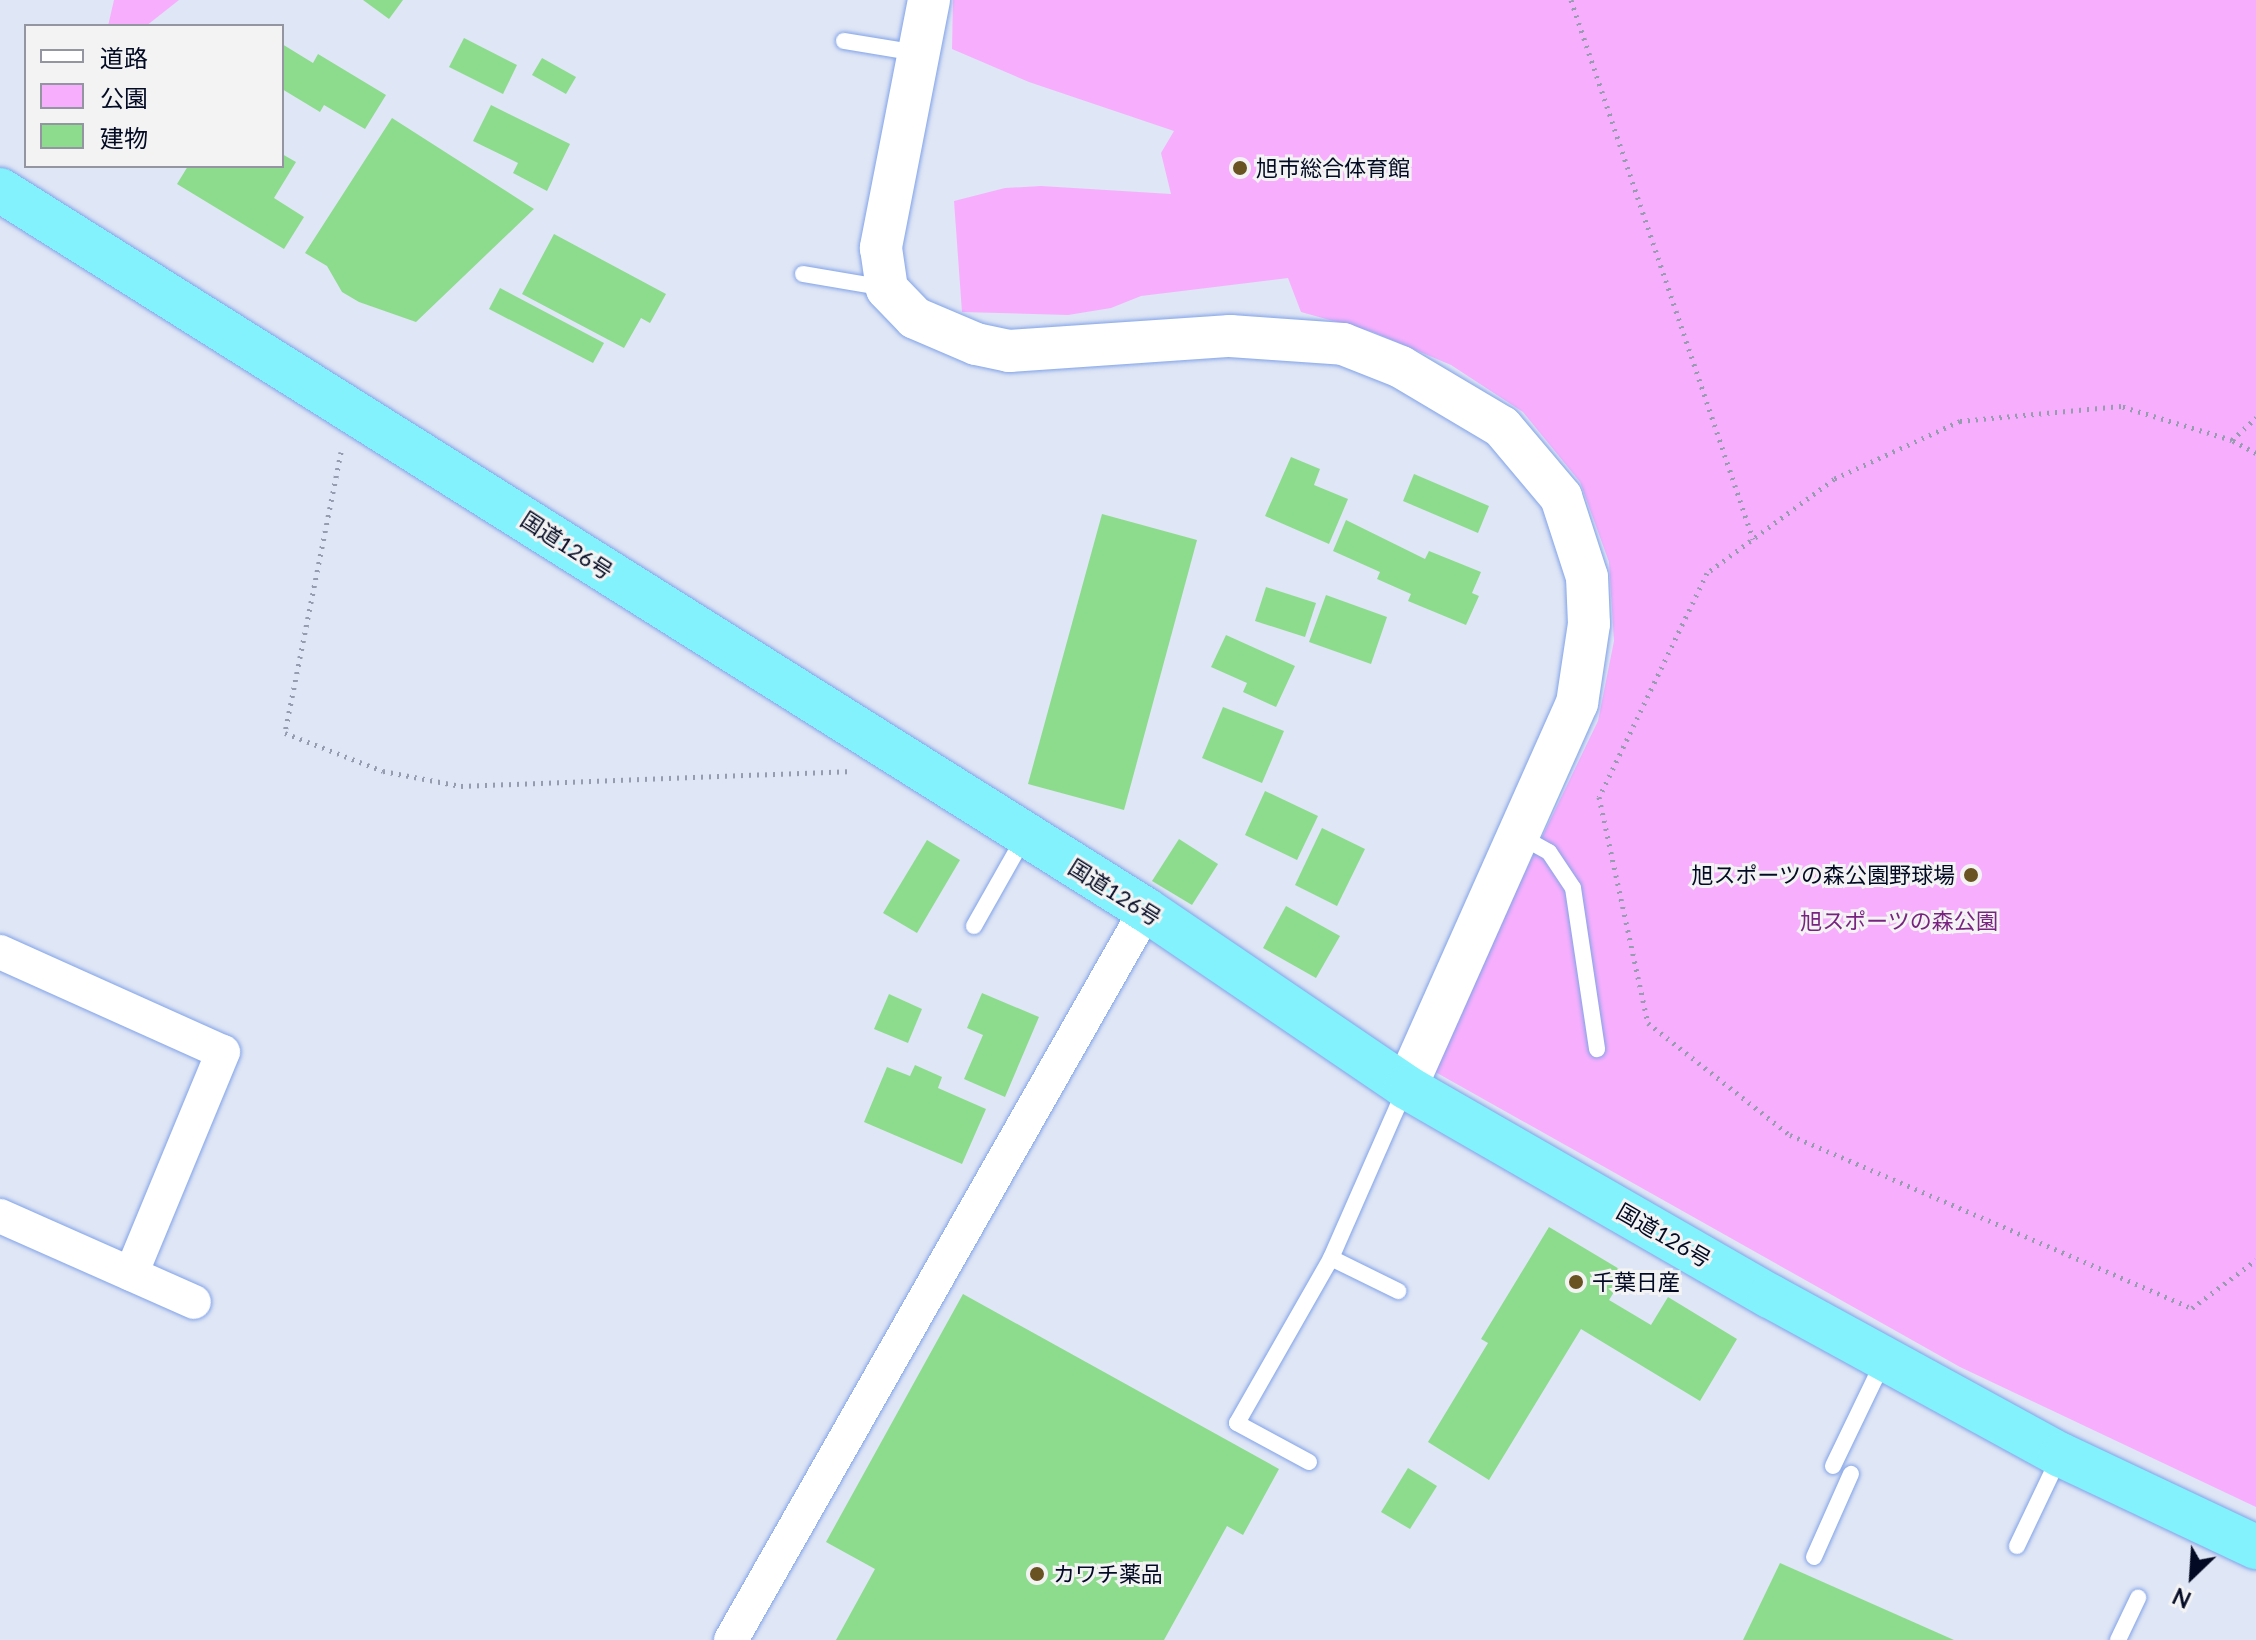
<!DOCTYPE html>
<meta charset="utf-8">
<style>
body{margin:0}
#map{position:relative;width:2256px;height:1640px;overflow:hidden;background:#dfe6f5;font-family:Lato,"Noto Sans JP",sans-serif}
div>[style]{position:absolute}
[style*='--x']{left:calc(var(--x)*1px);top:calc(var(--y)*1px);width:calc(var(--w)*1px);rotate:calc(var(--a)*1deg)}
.green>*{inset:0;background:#f7affd}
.building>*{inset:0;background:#8ddc8d}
.path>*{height:5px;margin-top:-2.5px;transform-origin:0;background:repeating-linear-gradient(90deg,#959caf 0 2px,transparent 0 8px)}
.roads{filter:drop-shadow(0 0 2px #81a2e8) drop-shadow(0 0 2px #81a2e8)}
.service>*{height:16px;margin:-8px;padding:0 8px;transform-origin:8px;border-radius:8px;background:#fff}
.minor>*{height:34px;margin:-17px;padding:0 17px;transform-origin:17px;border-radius:17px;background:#fff}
.tertiary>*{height:42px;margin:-21px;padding:0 21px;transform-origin:21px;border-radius:21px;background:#fff}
.trunk>*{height:44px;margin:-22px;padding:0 22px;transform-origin:22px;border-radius:22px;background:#83f2fc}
.dots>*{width:22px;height:22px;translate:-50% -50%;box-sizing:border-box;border:4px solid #f3f3f3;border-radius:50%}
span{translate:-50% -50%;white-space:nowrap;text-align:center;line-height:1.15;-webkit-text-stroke:6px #f3f3f3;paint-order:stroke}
.poi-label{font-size:22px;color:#030a23}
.left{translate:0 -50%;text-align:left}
.right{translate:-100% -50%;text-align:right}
.street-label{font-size:22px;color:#030a23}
.park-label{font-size:22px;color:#792381}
.legend{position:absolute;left:24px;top:24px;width:260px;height:144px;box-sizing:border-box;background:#f3f3f3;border:2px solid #9396a0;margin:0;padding:10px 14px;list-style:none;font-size:24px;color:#030a23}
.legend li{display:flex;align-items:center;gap:16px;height:40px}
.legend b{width:40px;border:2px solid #9396a0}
.north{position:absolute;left:2152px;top:1536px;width:80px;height:80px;-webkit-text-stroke:6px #f3f3f3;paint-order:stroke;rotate:205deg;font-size:22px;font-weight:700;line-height:32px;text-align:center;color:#030a23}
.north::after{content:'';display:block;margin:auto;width:28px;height:36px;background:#030a23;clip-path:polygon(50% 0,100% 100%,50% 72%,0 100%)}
</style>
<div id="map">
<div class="green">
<div style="clip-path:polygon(114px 0,179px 0,146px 26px,108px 26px)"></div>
<div style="clip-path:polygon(953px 0,2256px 0,2256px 1507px,1960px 1367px,1430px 1069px,1598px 721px,1614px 641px,1609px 562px,1580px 482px,1523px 412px,1451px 365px,1373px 332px,1301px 312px,1288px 278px,1141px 296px,1111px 308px,1068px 315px,962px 312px,954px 201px,1005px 188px,1041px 186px,1171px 194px,1161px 153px,1174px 131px,1029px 82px,952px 49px)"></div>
</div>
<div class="building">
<div style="clip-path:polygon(363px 0,403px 0,389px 19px)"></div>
<div style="clip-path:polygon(464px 38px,517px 65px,503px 94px,449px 67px)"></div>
<div style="clip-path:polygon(282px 44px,313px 63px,318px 54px,386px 95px,365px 129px,324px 105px,320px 112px,282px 89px)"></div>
<div style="clip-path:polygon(542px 58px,576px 77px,566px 94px,532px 75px)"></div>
<div style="clip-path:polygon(491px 105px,570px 144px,547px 191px,513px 173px,518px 163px,473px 141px)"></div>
<div style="clip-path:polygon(392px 118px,534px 209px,416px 322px,359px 302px,342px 292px,327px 266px,305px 253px)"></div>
<div style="clip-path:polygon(282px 154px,296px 162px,274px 198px,304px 217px,284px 249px,177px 184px,188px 166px,282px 166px)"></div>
<div style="clip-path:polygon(554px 234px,666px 294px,650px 323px,641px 318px,624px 348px,522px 294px)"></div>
<div style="clip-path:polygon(500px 288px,604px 343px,593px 363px,489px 309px)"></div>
<div style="clip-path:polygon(1291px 457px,1320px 469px,1314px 485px,1348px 499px,1329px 544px,1265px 516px)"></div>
<div style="clip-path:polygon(1414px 474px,1489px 506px,1478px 533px,1403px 501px)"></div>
<div style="clip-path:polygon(1102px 514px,1197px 540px,1124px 810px,1028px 784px)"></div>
<div style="clip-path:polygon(1346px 520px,1425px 559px,1429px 551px,1481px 572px,1472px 593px,1479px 596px,1466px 625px,1408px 601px,1411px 594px,1377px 579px,1380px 572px,1333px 551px)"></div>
<div style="clip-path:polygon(1266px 587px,1316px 603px,1305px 637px,1255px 621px)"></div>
<div style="clip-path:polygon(1326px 595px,1387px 617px,1371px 664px,1309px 642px)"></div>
<div style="clip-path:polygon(1226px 635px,1295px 666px,1276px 707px,1243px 692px,1247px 683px,1211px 667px)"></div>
<div style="clip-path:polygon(1223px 707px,1284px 731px,1262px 783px,1202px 758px)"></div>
<div style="clip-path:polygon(1265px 791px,1318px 816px,1297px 860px,1245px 835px)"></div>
<div style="clip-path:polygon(1322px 828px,1365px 849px,1337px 906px,1295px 885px)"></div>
<div style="clip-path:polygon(1179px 839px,1218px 864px,1192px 905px,1152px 881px)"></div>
<div style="clip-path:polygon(927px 840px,960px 860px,917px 933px,883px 913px)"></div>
<div style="clip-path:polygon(1286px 906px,1340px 936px,1316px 978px,1263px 948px)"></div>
<div style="clip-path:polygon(982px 993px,1039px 1017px,1005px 1097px,964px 1079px,983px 1035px,967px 1028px)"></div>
<div style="clip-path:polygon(889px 994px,922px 1009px,908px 1043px,874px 1029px)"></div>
<div style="clip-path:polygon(915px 1065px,942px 1077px,938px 1088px,986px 1109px,962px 1164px,864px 1122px,887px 1067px,910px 1076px)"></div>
<div style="clip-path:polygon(1549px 1227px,1626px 1273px,1609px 1300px,1651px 1325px,1668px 1297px,1737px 1339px,1700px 1401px,1581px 1329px,1489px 1480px,1428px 1442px,1488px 1343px,1481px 1339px)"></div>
<div style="clip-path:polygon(963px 1294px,1279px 1469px,1243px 1535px,1227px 1526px,1164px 1640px,836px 1640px,875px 1569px,826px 1542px)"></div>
<div style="clip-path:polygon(1408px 1468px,1437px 1486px,1410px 1529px,1381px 1512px)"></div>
<div style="clip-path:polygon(1780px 1563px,1954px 1640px,1743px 1640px)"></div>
</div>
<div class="path">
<div style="--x:1571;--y:0;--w:569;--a:71.34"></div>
<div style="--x:2232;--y:440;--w:33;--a:-43"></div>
<div style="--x:341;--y:452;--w:287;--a:101.3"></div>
<div style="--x:285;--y:733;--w:105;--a:21.2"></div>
<div style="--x:383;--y:771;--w:79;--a:10.9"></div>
<div style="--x:461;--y:786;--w:387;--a:-2.2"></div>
<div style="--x:2256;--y:453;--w:27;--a:-152"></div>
<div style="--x:2232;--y:440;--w:116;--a:-163"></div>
<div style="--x:2121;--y:406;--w:162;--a:174.7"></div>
<div style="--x:1960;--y:421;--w:139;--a:155.3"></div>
<div style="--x:1834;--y:479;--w:158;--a:143.5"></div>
<div style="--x:1707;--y:573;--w:249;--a:115.7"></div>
<div style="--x:1599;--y:797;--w:231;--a:77.8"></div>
<div style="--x:1648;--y:1023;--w:181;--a:38.3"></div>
<div style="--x:1790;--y:1135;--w:438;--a:23.3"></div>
<div style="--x:2192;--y:1308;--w:80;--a:-36.9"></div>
</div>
<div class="roads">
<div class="service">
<div style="--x:844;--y:41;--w:74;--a:9.3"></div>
<div style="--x:803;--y:274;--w:84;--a:9.6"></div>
<div style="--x:1520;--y:836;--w:33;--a:29"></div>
<div style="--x:1549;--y:852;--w:43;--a:56.3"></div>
<div style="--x:1573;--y:888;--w:163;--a:81.5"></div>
<div style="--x:974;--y:926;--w:103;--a:-60.5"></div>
<div style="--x:1331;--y:1258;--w:75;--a:26.2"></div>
<div style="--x:1309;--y:1462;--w:82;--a:-151.6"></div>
<div style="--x:1237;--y:1423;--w:190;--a:-60.3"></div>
<div style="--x:1331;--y:1258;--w:187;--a:-66.3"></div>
<div style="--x:1833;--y:1466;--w:118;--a:-64.3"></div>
<div style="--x:2017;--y:1546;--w:100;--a:-64.5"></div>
<div style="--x:1814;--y:1557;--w:91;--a:-66"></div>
<div style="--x:2118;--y:1640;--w:47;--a:-64.5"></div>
</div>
<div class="minor">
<div style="--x:0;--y:952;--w:244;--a:24.2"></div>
<div style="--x:223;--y:1052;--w:240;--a:112.5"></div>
<div style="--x:0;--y:1216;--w:212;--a:23.9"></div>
<div style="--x:731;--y:1640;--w:840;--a:-60.38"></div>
</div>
<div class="tertiary">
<div style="--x:929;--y:0;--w:253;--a:101"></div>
<div style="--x:881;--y:248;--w:41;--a:81.7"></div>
<div style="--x:887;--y:289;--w:40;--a:46"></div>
<div style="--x:915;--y:318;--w:66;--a:23.1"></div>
<div style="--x:976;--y:344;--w:34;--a:12"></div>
<div style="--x:1009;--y:351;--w:222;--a:-3.9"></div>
<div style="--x:1230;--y:336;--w:113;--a:4"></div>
<div style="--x:1343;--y:344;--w:62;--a:21.6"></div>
<div style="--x:1401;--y:367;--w:117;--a:30.7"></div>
<div style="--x:1502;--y:427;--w:92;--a:49.9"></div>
<div style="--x:1561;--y:497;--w:84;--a:72"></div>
<div style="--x:1587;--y:577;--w:47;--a:87.6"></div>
<div style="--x:1589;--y:624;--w:80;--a:98.6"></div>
<div style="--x:1577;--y:703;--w:420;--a:114"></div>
</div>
<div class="trunk">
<div style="--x:0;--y:190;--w:1353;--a:32.14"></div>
<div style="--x:1146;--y:910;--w:315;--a:34.2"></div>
<div style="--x:1406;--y:1087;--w:420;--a:29.9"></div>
<div style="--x:1770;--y:1296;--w:332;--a:28.7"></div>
<div style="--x:2061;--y:1455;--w:216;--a:25.3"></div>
</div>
</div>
<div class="dots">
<div style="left:1240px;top:168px;background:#6a5323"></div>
<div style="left:1971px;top:875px;background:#6a5323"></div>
<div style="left:1576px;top:1282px;background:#6a5323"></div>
<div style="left:1037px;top:1574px;background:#6a5323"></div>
</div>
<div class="poi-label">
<span class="left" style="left:1256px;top:168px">旭市総合体育館</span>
<span class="right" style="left:1955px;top:875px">旭スポーツの森公園野球場</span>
<span class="left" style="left:1592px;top:1282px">千葉日産</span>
<span class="left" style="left:1053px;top:1574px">カワチ薬品</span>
</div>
<div class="street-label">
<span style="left:567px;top:545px;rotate:33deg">国道126号</span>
<span style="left:1115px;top:892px;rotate:32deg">国道126号</span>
<span style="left:1664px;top:1235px;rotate:30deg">国道126号</span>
</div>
<div class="park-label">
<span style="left:1899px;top:921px">旭スポーツの森公園</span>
</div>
<ul class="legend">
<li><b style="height:10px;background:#fff"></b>道路</li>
<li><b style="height:22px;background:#f7affd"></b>公園</li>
<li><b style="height:22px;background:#8ddc8d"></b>建物</li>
</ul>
<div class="north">N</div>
</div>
